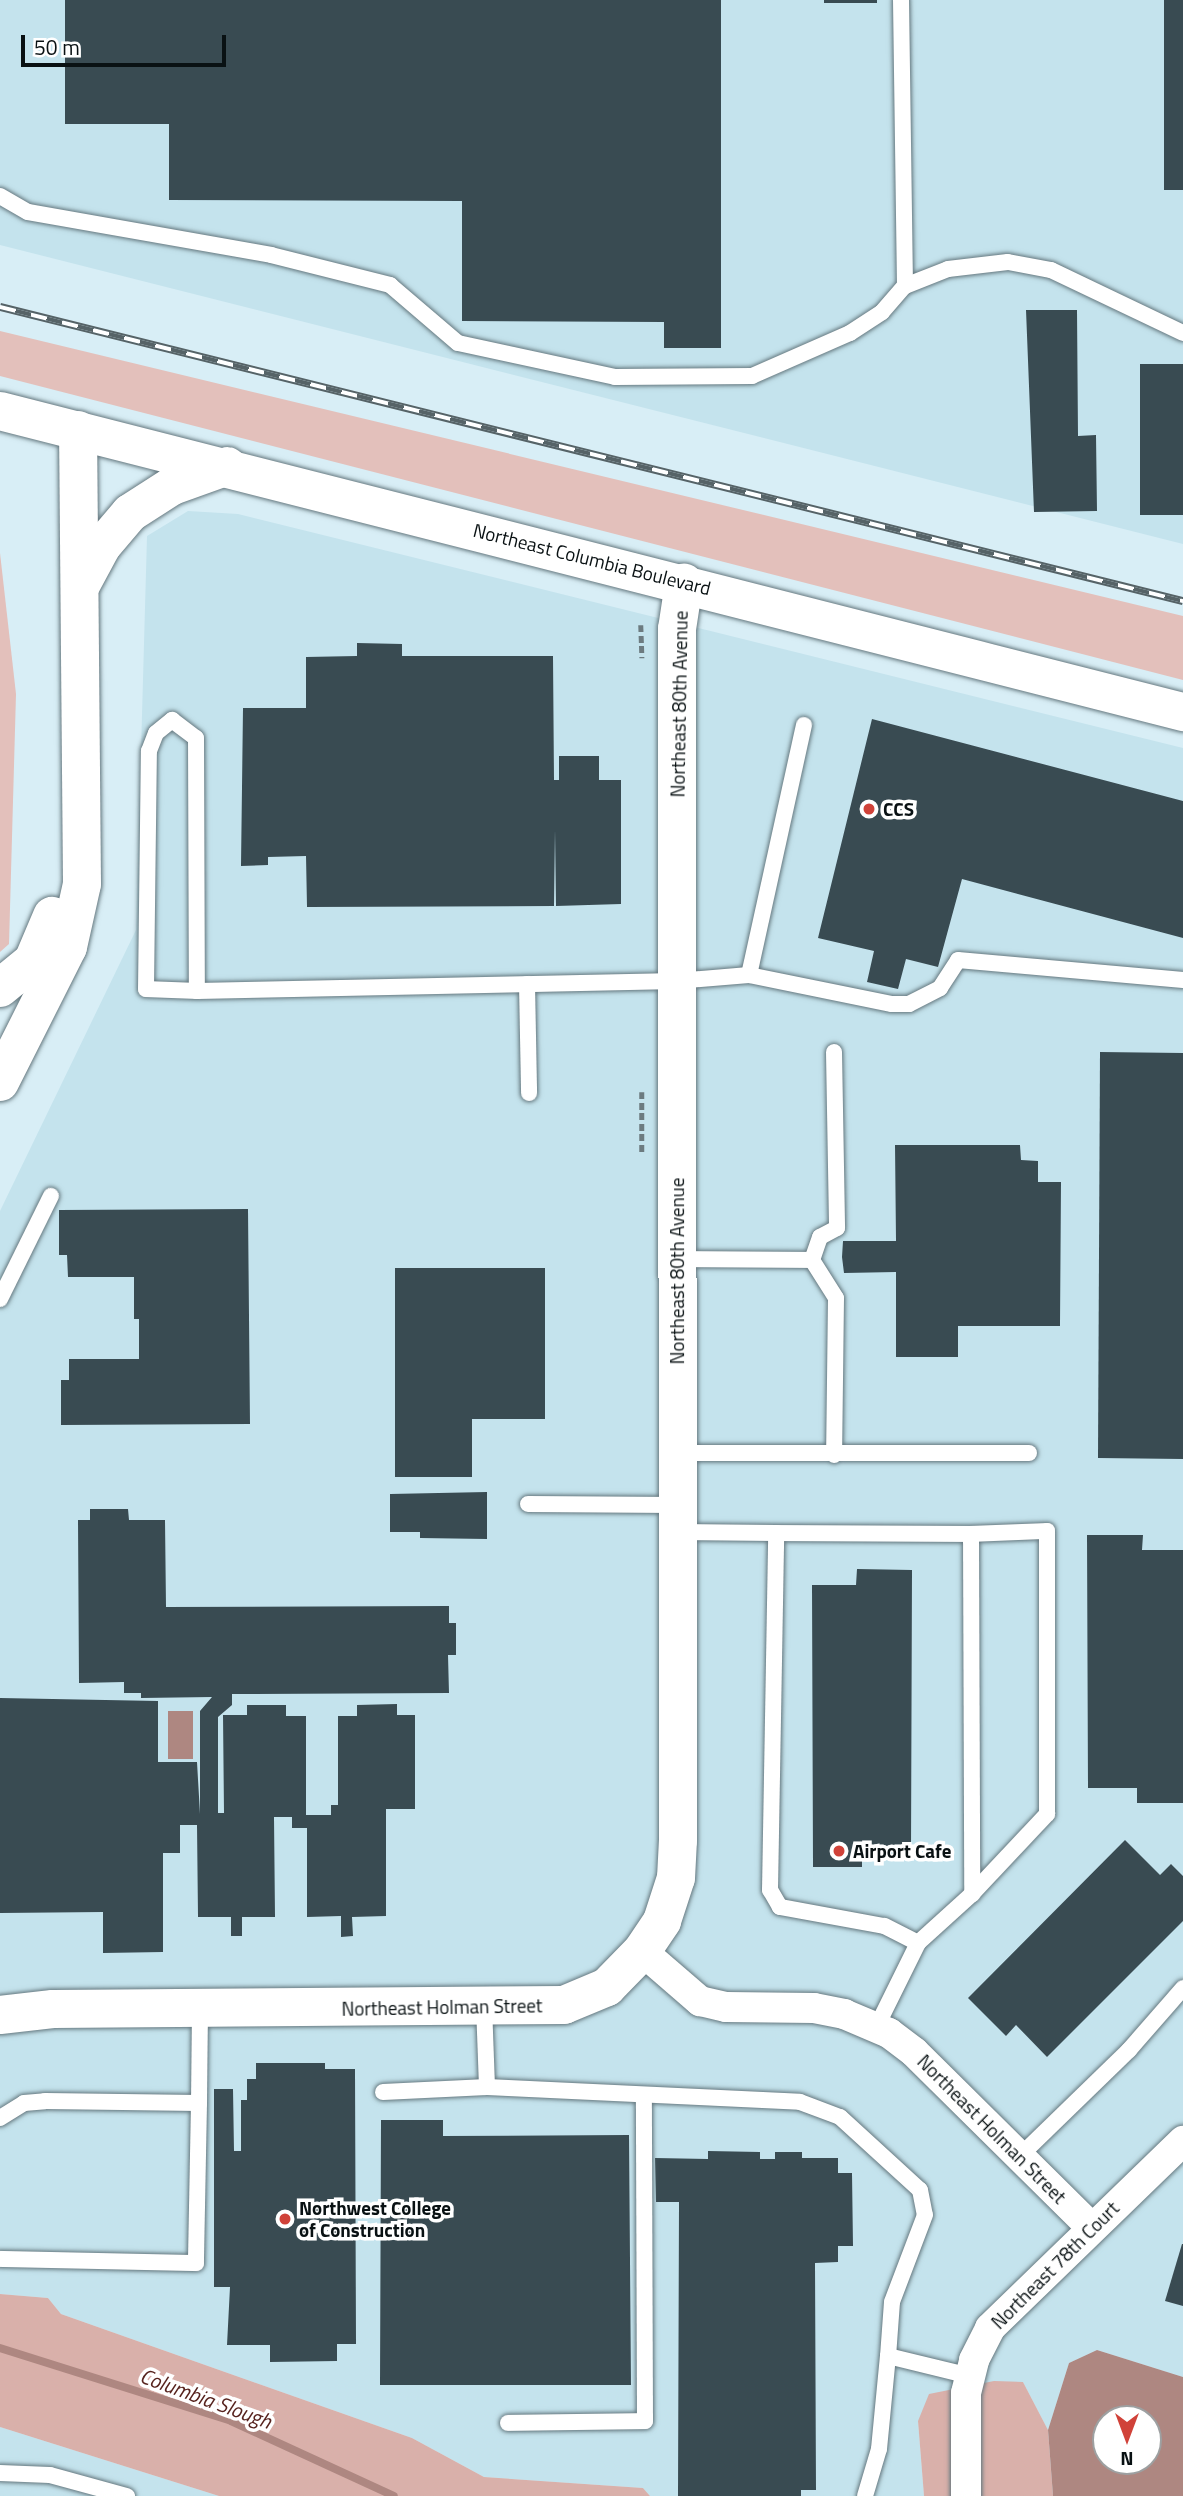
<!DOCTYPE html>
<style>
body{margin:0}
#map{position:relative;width:1183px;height:2496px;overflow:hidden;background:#d8eef6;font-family:"Titillium Web",sans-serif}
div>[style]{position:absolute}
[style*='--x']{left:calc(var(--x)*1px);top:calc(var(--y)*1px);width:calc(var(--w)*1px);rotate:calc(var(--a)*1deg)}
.built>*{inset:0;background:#c4e3ed}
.green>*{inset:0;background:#e3c0bb}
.forest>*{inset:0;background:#d9b0aa}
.water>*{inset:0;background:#ae8781}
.stream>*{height:8px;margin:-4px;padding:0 4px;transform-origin:4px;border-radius:4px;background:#ae8781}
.building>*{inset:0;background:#394b52}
.path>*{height:4.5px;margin-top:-2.25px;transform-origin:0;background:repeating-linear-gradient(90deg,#6c7b80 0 7px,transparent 0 10.5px)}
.roads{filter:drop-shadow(0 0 2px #65787f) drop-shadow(0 0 2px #65787f)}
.lane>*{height:16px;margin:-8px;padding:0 8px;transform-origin:8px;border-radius:8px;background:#fff}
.street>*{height:30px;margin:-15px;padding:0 15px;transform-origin:15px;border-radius:15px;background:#fff}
.secondary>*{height:38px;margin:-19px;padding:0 19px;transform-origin:19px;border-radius:19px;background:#fff}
.primary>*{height:38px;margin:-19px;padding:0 19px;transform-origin:19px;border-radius:19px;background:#fff}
.rail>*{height:8px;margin-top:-4px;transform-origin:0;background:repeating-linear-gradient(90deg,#fff 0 16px,#566367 0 32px);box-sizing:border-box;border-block:2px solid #566367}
.dots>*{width:19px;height:19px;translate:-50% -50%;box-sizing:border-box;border:4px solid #fff;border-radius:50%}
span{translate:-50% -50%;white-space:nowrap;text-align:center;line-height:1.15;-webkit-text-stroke:7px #fff;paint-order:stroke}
.street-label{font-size:19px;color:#091113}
.poi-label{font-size:19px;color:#091113;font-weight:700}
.left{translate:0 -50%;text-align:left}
.water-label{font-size:21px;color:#57231e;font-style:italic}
.north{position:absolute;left:1092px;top:2405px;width:70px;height:70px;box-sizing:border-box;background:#fff;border:2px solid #9da0a1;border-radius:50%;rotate:180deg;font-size:19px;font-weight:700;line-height:28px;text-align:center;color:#091113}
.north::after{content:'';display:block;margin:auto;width:24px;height:32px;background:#d04239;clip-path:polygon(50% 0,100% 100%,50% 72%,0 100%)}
.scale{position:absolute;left:21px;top:35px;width:205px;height:32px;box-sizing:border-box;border:4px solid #091113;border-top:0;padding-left:9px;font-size:21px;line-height:24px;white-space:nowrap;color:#091113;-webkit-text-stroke:5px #fff;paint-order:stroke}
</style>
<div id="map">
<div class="built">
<div style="clip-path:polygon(0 0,1183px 0,1183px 544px,0 245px)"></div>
<div style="clip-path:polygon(188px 511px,238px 514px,1183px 748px,1183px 2377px,1097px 2350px,1069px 2363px,1048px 2430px,1023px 2382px,918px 2421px,924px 2496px,650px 2496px,643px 2488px,484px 2477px,412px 2438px,61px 2314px,48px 2298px,0 2294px,0 1211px,136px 930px,147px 536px)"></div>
<div style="clip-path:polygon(0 2427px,219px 2496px,0 2496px)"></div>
</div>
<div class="green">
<div style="clip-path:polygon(0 331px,1183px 616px,1183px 680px,0 376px)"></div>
<div style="clip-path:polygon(0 553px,16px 694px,9px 944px,0 952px)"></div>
</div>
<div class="forest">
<div style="clip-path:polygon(0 2294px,48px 2298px,61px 2314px,412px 2438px,484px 2477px,643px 2488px,650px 2496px,219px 2496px,0 2427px)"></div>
<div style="clip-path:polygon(994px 2381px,1023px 2382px,1048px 2430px,1053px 2496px,924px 2496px,918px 2421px,929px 2394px)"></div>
</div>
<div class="water">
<div style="clip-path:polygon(168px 1711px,193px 1711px,193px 1759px,168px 1759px)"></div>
<div style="clip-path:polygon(evenodd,1097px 2350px,1183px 2377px,1183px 2496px,1053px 2496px,1048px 2430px,1069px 2363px,1097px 2350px,1148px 2419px,1148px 2461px,1106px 2461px,1106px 2419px,1148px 2419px)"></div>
</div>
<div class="stream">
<div style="--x:0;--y:2348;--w:242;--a:17.5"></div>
<div style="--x:231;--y:2421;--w:179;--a:24.7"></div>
</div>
<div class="building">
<div style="clip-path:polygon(65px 0,721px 0,721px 348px,664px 348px,664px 322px,462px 321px,462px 201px,169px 200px,169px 124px,65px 124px)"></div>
<div style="clip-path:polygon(824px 0,877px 0,877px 3px,824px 3px)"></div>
<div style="clip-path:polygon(1164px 0,1183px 0,1183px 190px,1164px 190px)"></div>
<div style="clip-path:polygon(1026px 310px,1077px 310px,1078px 436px,1096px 435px,1097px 511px,1034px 512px)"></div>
<div style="clip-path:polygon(1140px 364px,1183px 364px,1183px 515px,1140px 515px)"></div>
<div style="clip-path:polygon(357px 643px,402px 644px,402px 656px,553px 656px,554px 780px,559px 780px,559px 756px,599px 756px,599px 780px,621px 780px,621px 904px,556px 906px,555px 830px,554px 906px,307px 907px,306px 856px,268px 857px,268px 865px,241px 866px,243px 708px,306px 708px,306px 657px,357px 656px)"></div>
<div style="clip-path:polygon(872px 719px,1183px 801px,1183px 938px,962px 879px,938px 967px,906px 959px,898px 989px,867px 982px,874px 951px,818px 938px)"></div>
<div style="clip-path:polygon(1100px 1052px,1183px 1053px,1183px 1459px,1098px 1458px)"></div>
<div style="clip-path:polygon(895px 1145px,1020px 1145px,1021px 1160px,1038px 1161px,1038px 1182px,1061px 1182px,1060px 1326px,958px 1326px,958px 1357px,896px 1357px,896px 1272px,844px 1273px,842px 1257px,843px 1241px,896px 1241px)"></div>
<div style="clip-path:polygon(248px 1209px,250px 1424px,61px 1425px,61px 1380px,69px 1380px,69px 1359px,139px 1359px,139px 1319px,134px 1319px,134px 1277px,68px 1277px,67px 1255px,59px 1255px,59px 1210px)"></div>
<div style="clip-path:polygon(395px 1268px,545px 1268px,545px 1419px,472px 1419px,472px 1477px,395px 1477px)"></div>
<div style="clip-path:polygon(487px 1492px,487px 1539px,420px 1538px,420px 1532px,390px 1532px,390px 1494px)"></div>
<div style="clip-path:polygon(90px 1509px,128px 1509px,129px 1520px,165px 1520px,166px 1607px,449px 1606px,449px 1623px,456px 1623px,456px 1655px,448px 1655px,449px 1693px,232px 1694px,232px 1705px,218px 1717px,218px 1813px,224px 1813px,223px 1715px,247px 1715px,247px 1705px,286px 1705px,286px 1716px,306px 1716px,306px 1815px,331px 1815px,331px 1805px,338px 1805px,338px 1716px,357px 1716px,357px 1705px,397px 1704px,397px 1715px,415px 1715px,415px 1809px,386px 1809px,386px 1916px,352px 1917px,353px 1936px,341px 1937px,341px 1916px,307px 1917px,307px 1828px,292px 1828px,292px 1817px,274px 1817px,275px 1917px,242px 1917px,242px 1936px,231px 1936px,231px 1917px,198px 1917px,197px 1825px,180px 1825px,180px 1853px,163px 1853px,163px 1952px,103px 1953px,103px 1912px,0 1913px,0 1698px,158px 1701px,158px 1762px,197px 1762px,200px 1814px,200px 1711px,212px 1697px,141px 1698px,141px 1693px,124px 1693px,124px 1682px,79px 1683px,78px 1520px,90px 1520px)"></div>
<div style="clip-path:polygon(1087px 1535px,1143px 1535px,1142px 1550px,1183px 1550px,1183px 1803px,1137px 1803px,1137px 1788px,1088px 1788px)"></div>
<div style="clip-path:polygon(857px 1569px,912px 1570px,911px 1852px,862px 1852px,862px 1867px,813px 1867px,812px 1585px,856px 1585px)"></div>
<div style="clip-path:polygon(1125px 1840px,1160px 1875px,1171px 1864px,1183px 1876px,1183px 1921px,1047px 2057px,1016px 2025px,1006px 2036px,968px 1998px)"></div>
<div style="clip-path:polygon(256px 2063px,325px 2063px,325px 2069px,355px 2069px,356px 2344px,337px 2344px,337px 2361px,270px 2362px,270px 2345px,227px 2345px,230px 2287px,214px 2287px,214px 2089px,233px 2089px,234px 2151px,241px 2151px,241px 2100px,247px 2100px,247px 2079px,256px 2079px)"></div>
<div style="clip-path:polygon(381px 2120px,443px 2120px,443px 2136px,629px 2135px,631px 2385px,380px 2385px)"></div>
<div style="clip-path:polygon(708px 2151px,760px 2152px,760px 2159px,775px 2159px,775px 2152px,802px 2152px,802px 2158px,838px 2158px,838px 2173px,852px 2173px,853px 2246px,838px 2246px,838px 2262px,815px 2263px,816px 2490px,801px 2490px,801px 2496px,678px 2496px,679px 2202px,656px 2202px,655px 2158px,708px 2159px)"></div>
<div style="clip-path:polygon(1182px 2244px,1183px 2244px,1183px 2306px,1165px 2301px)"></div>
</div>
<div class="path">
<div style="--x:641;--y:625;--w:33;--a:88"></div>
<div style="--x:642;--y:1092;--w:61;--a:90"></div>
</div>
<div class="roads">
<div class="lane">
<div style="--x:0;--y:196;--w:32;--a:30"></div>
<div style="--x:28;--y:212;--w:247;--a:10"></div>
<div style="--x:271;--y:255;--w:123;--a:14.1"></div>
<div style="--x:390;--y:285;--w:89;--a:40.5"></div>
<div style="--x:458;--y:343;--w:161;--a:12.2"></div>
<div style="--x:615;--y:377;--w:137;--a:-0.4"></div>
<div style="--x:752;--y:376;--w:107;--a:-23.7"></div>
<div style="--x:850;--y:333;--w:38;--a:-33"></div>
<div style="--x:882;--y:312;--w:35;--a:-49"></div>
<div style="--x:905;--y:286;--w:286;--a:-90.8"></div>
<div style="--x:905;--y:286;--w:46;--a:-21.6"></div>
<div style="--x:948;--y:269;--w:60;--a:-6.7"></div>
<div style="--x:1008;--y:262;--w:44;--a:10.5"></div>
<div style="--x:1051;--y:270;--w:146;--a:25.5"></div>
<div style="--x:749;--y:975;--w:146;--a:11.5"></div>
<div style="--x:892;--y:1004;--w:17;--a:0"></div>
<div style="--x:909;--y:1004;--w:35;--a:-27"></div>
<div style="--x:940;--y:988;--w:33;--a:-57"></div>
<div style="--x:958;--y:960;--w:226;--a:5.1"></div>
<div style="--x:527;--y:984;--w:109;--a:88.9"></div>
<div style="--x:197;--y:991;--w:51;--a:-177.8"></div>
<div style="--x:146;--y:989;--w:238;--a:-89.3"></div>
<div style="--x:149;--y:751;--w:19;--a:-69"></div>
<div style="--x:156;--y:733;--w:21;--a:-39"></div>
<div style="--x:172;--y:720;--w:30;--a:37"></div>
<div style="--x:196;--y:738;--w:253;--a:89.8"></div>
<div style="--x:197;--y:991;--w:480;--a:-1.2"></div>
<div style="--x:677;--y:981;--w:72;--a:-4.8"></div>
<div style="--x:749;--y:975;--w:256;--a:-77.6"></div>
<div style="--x:834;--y:1052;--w:176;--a:89"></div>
<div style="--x:837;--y:1228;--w:19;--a:152"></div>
<div style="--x:820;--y:1237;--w:24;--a:109"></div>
<div style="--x:812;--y:1260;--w:45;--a:57.7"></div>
<div style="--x:836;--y:1298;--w:157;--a:90.7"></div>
<div style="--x:677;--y:1259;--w:135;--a:0.4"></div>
<div style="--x:0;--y:1299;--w:115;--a:-63.7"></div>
<div style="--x:677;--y:1453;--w:352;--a:0"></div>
<div style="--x:528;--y:1504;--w:148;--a:0.4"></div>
<div style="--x:677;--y:1532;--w:99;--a:0.6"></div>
<div style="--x:971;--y:1534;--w:76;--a:-2.3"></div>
<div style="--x:1047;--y:1531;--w:283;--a:90"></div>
<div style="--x:1047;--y:1814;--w:110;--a:133.2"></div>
<div style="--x:877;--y:2026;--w:93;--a:-63.7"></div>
<div style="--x:918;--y:1943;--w:38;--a:-153"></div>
<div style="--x:884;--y:1926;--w:106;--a:-169.6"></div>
<div style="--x:780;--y:1907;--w:20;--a:-120"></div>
<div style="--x:770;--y:1890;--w:357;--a:-89"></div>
<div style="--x:776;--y:1533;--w:195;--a:0.3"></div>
<div style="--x:971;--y:1534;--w:360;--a:89.8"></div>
<div style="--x:972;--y:1894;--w:73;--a:137.8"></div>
<div style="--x:487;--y:2087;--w:313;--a:2.7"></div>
<div style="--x:800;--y:2102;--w:43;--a:20.6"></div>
<div style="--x:840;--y:2117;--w:108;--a:42.4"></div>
<div style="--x:920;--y:2190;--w:25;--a:79"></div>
<div style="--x:925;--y:2215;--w:93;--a:110.8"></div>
<div style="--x:892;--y:2302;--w:54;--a:94.2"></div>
<div style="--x:383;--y:2092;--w:104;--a:-2.8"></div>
<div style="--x:487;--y:2087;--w:80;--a:-92.1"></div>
<div style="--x:199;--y:2103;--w:95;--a:-89.4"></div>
<div style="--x:0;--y:2118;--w:28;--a:-32"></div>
<div style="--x:24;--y:2103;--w:21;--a:-5"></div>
<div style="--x:45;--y:2101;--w:154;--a:0.7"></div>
<div style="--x:199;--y:2103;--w:160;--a:91.1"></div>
<div style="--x:196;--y:2263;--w:196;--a:-178.8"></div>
<div style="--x:1020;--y:2156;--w:152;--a:-44.2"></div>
<div style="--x:1129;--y:2050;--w:82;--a:-48.9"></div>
<div style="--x:508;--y:2423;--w:137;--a:-0.8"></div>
<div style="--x:645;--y:2421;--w:325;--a:-90.2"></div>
<div style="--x:0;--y:2473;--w:50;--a:2.3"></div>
<div style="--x:50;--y:2475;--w:80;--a:15.3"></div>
<div style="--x:865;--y:2496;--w:49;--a:-73.4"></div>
<div style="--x:879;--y:2449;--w:93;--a:-84.5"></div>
<div style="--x:888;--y:2356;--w:84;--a:13.7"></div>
</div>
<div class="street">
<div style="--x:642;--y:1951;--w:77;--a:40.8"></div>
<div style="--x:700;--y:2001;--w:27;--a:13"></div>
<div style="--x:726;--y:2007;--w:88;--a:0.7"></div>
<div style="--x:814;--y:2008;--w:31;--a:11"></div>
<div style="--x:844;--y:2014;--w:49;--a:22.9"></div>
<div style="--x:889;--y:2033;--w:31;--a:37"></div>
<div style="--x:914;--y:2052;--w:249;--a:44.7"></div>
<div style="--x:966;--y:2496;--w:103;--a:-90"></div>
<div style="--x:966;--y:2393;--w:34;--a:-76"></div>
<div style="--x:974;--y:2360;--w:36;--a:-63"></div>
<div style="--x:990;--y:2328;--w:269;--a:-44.1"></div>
</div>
<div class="secondary">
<div style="--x:0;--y:2015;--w:53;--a:-6.5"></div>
<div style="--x:53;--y:2009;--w:511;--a:-0.45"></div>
<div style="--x:564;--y:2005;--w:47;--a:-22.7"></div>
<div style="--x:607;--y:1987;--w:50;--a:-45.8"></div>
<div style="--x:642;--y:1951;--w:36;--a:-56"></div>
<div style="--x:662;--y:1921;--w:45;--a:-72"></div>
<div style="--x:676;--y:1878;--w:37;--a:-87"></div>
<div style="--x:678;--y:1841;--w:1212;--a:-90.05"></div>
<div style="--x:677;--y:629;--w:47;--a:-81.3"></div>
</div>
<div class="primary">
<div style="--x:0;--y:411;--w:1221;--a:14.28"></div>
<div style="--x:81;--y:585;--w:44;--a:-61.7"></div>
<div style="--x:102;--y:546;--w:43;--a:-49.7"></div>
<div style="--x:130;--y:513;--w:50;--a:-32.7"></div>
<div style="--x:172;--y:486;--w:59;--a:-19.7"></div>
<div style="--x:0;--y:988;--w:43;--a:-39.3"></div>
<div style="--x:33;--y:961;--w:49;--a:-67.1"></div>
<div style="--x:0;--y:1082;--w:151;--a:-63.3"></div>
<div style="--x:68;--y:947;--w:65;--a:-77.5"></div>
<div style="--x:82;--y:884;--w:454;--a:-90.5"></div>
</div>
</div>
<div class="rail">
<div style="--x:0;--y:307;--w:1219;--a:13.96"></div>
</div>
<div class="dots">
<div style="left:869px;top:809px;background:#d04239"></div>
<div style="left:839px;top:1851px;background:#d04239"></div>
<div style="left:285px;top:2219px;background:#d04239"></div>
</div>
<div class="street-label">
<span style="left:592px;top:559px;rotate:14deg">Northeast Columbia Boulevard</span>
<span style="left:679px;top:704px;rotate:-89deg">Northeast 80th Avenue</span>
<span style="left:677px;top:1271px;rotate:-90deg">Northeast 80th Avenue</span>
<span style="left:442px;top:2007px;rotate:-1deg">Northeast Holman Street</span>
<span style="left:992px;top:2129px;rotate:45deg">Northeast Holman Street</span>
<span style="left:1055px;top:2265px;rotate:-45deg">Northeast 78th Court</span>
</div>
<div class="poi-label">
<span class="left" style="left:883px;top:809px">CCS</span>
<span class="left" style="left:853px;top:1851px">Airport Cafe</span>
<span class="left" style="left:299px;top:2219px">Northwest College<br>of Construction</span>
</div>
<div class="water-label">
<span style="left:206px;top:2398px;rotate:20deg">Columbia Slough</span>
</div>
<div class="north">N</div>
<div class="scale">50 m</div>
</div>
